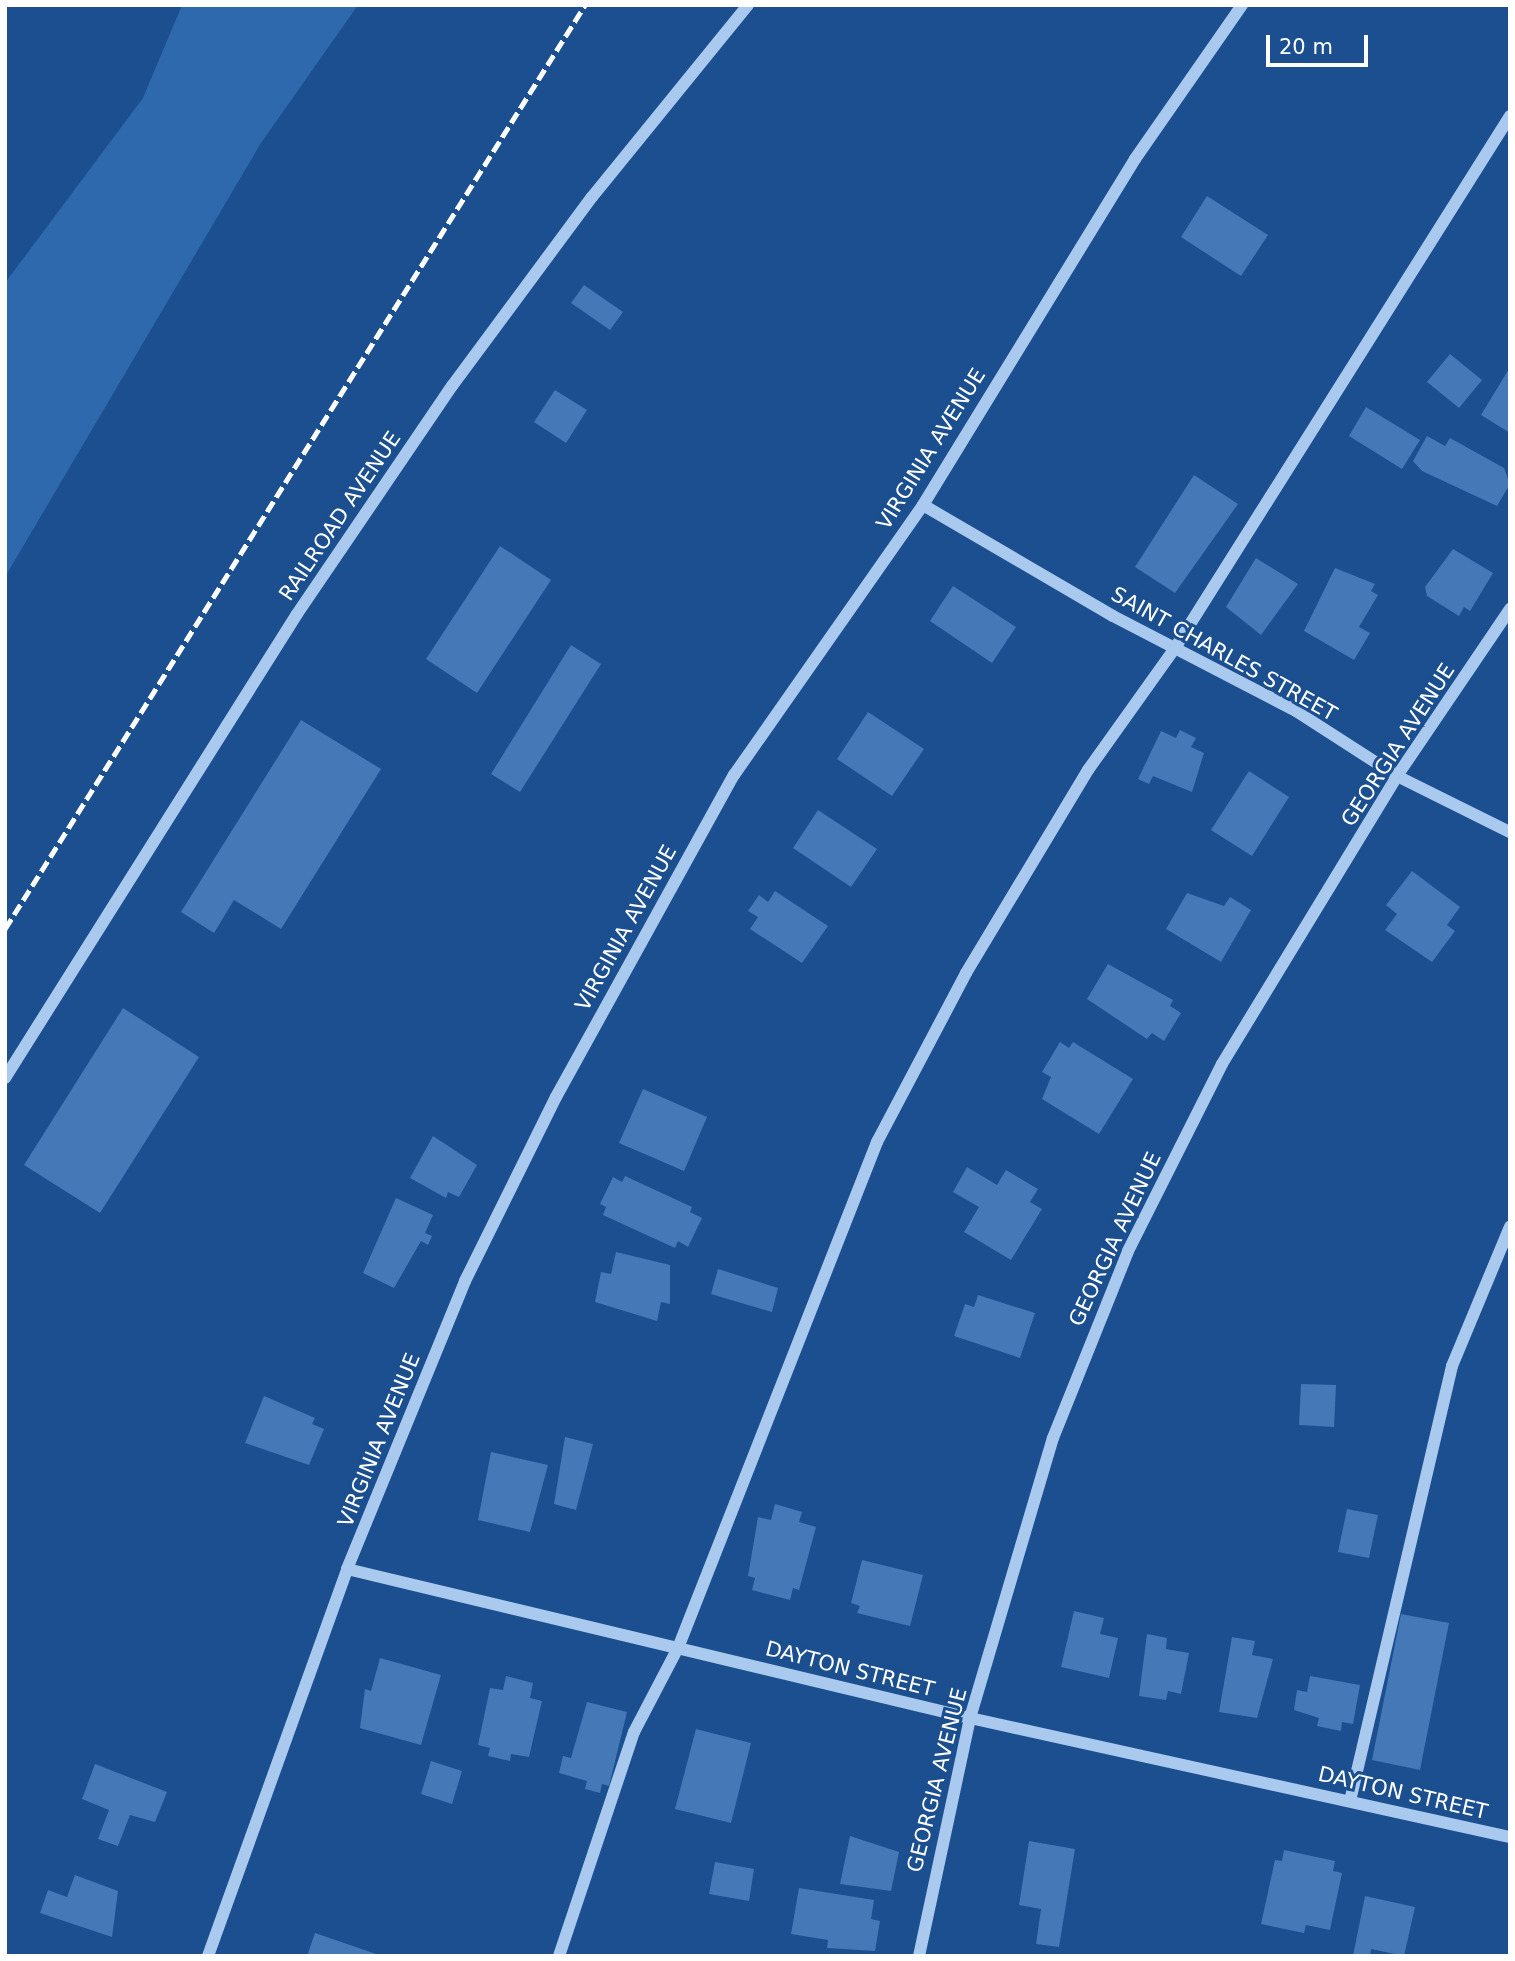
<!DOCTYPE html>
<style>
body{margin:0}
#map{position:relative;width:1515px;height:1961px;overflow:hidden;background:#1b4f8f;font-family:"DejaVu Sans",sans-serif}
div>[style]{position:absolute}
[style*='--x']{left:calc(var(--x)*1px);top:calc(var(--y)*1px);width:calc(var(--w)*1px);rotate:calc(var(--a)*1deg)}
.green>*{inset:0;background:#2e69ad}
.building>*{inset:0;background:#4478b7}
.minor>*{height:12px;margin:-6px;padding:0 6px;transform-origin:6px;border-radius:6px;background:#a9c9ee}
.rail>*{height:5px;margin-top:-2.5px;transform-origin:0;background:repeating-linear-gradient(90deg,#fff 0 12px,transparent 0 17px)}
span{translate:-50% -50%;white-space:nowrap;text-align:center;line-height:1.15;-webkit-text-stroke:6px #1b4f8f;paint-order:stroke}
.street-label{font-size:21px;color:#fff}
.frame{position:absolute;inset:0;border:7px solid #fff;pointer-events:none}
.scale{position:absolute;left:1266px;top:35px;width:102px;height:32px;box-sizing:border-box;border:4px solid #fff;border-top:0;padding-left:9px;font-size:21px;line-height:24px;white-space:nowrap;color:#fff;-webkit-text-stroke:5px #1b4f8f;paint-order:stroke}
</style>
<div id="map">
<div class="green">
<div style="clip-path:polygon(182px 5px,358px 5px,261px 143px,5px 577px,5px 283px,143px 98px)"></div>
</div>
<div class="building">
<div style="clip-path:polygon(1207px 196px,1268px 235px,1241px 276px,1181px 237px)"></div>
<div style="clip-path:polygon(584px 285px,623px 312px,610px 330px,571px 303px)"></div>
<div style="clip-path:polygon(1450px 354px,1482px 380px,1459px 408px,1427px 382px)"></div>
<div style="clip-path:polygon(1510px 367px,1510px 433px,1481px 415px)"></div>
<div style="clip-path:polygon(555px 390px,587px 410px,566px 443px,534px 422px)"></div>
<div style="clip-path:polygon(1366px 407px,1420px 440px,1402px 469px,1349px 436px)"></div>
<div style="clip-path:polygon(1427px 436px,1445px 446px,1450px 438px,1504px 468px,1510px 484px,1497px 506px,1422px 471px,1413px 461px)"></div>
<div style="clip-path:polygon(1194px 475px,1238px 504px,1175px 593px,1135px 567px)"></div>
<div style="clip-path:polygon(500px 546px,551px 580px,477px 693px,426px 659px)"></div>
<div style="clip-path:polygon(1453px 549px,1493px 573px,1470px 611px,1464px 607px,1459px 616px,1427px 596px,1425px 587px)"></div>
<div style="clip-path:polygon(1256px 558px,1298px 584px,1261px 635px,1226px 607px)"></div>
<div style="clip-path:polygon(1335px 568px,1375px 584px,1371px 591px,1378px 595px,1359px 627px,1370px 633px,1354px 660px,1304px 631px)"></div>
<div style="clip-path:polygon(953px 586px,1016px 627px,992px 663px,930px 621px)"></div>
<div style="clip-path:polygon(571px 645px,601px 664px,520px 792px,491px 774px)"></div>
<div style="clip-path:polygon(868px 712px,924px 749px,892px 796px,837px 759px)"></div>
<div style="clip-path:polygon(301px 720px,381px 769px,281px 929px,234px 900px,214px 933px,181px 912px)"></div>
<div style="clip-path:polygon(1180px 730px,1196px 738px,1191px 747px,1204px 753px,1192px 792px,1153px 776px,1149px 784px,1138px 779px,1161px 731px,1176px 738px)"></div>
<div style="clip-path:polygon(1249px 771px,1289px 797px,1252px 856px,1211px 830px)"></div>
<div style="clip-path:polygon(818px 810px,877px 849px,851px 887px,793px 848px)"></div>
<div style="clip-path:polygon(1412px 871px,1460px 907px,1447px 925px,1455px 931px,1432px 962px,1385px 930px,1397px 914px,1386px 905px)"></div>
<div style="clip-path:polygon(775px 891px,828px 926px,802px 963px,750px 929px,758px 917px,748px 911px,759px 895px,768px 902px)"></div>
<div style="clip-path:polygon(1187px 893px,1224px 906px,1230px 897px,1251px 910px,1221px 962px,1166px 929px)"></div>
<div style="clip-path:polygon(1108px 964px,1173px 1000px,1170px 1006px,1181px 1013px,1164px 1041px,1152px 1033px,1147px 1039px,1087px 999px)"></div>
<div style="clip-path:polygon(123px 1008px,199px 1057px,100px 1213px,24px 1165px)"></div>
<div style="clip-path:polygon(1060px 1042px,1069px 1048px,1073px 1042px,1133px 1079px,1099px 1134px,1042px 1099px,1051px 1077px,1042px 1072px)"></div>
<div style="clip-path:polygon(643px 1089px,707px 1117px,684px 1171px,619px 1143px)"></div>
<div style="clip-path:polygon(433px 1136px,477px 1165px,459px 1197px,448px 1192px,446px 1198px,410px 1178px)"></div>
<div style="clip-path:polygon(967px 1167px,997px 1185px,1006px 1170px,1038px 1189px,1030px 1202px,1042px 1209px,1011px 1260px,964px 1232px,979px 1207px,953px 1192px)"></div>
<div style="clip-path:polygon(625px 1176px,692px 1207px,690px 1212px,702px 1218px,688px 1247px,678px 1241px,675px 1248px,603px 1215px,606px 1207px,600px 1204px,613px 1177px,622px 1182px)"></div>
<div style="clip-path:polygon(396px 1198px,433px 1215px,425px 1233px,432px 1236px,428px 1245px,421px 1241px,394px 1288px,363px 1273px)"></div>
<div style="clip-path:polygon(616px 1252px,670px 1265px,670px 1304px,661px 1302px,657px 1321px,595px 1302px,601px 1272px,611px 1274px)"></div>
<div style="clip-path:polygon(718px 1269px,778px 1288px,772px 1312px,711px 1294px)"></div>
<div style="clip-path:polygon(978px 1295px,1035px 1313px,1020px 1358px,954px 1336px,965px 1304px,974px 1307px)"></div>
<div style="clip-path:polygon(1301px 1384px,1336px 1385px,1334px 1427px,1299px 1425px)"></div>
<div style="clip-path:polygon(264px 1396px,315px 1418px,312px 1424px,324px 1429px,309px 1465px,245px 1443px)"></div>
<div style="clip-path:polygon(565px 1437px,593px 1444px,576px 1510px,554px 1504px)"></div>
<div style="clip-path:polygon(491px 1452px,548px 1465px,530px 1532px,478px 1520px)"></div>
<div style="clip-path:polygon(775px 1504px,802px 1512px,799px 1522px,816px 1527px,799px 1590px,793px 1588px,790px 1600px,752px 1590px,755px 1578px,748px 1576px,758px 1517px,771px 1520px)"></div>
<div style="clip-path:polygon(1347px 1509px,1378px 1515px,1369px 1558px,1338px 1552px)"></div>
<div style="clip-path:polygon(862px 1560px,923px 1575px,910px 1626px,857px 1613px,860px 1606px,851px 1603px)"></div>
<div style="clip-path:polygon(1074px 1611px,1104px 1618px,1100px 1634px,1118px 1638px,1109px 1678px,1061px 1667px)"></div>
<div style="clip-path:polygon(1401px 1614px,1449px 1623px,1420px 1770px,1372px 1760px)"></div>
<div style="clip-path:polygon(1147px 1634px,1167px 1638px,1166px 1649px,1189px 1653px,1181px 1694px,1168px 1691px,1166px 1700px,1139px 1696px)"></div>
<div style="clip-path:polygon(1232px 1637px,1255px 1641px,1252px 1655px,1273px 1659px,1257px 1718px,1219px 1712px)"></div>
<div style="clip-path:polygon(380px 1658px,441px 1675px,421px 1745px,360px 1728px,365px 1689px,371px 1691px)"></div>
<div style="clip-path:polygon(506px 1676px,533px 1683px,530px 1698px,542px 1701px,529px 1757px,511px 1754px,510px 1761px,488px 1756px,490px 1748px,478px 1745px,490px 1688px,503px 1690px)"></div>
<div style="clip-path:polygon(1310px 1676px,1360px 1685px,1353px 1724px,1342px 1722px,1341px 1731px,1317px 1726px,1319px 1718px,1294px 1710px,1297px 1690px,1307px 1692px)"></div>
<div style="clip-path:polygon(587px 1702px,627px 1712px,609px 1786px,602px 1784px,600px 1793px,585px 1789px,587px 1781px,559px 1773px,563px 1756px,571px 1758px)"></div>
<div style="clip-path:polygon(696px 1729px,751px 1743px,731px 1823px,675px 1809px)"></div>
<div style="clip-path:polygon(431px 1761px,462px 1771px,452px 1804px,421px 1794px)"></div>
<div style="clip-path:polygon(95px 1764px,167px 1792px,155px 1822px,130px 1815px,118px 1846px,98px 1839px,109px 1810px,82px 1799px)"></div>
<div style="clip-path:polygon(850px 1836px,899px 1852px,891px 1891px,840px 1884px)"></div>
<div style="clip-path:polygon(1029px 1841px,1075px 1849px,1059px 1947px,1036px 1944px,1041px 1909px,1019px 1905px)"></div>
<div style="clip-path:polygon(1284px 1850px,1335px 1861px,1333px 1871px,1342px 1873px,1330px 1930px,1306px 1925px,1304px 1933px,1261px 1924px,1275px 1860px,1282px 1861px)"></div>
<div style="clip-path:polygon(715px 1862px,754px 1869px,749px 1901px,709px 1894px)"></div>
<div style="clip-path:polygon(75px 1875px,118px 1891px,112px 1937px,40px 1913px,48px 1890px,67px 1897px)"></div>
<div style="clip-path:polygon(799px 1888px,874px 1900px,871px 1919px,880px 1921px,875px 1951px,827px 1948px,828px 1940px,791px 1934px)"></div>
<div style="clip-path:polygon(1365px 1896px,1415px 1907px,1404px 1956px,1371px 1949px,1370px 1956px,1353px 1956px)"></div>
<div style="clip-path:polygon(315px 1933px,379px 1955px,379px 1956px,307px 1956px)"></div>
</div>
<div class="minor">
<div style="--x:923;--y:505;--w:220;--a:30.3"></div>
<div style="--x:1113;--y:616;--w:206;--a:27.4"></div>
<div style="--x:1296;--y:711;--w:120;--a:32.8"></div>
<div style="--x:1397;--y:776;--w:126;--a:26.4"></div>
<div style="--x:5;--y:1078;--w:548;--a:-57.82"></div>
<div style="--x:297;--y:614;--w:276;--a:-55.8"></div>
<div style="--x:452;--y:386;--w:235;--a:-53.5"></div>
<div style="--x:592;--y:197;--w:247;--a:-50.9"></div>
<div style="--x:347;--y:1569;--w:641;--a:13.45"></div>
<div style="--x:970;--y:1718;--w:553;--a:12.43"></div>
<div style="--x:1350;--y:1801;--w:447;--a:-76.8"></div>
<div style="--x:1452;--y:1366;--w:151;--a:-67.4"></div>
<div style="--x:208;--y:1956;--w:411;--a:-70.2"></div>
<div style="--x:347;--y:1569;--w:311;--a:-67.7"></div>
<div style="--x:465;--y:1281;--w:205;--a:-63.7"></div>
<div style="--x:556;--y:1097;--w:368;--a:-61.1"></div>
<div style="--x:734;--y:775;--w:330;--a:-55"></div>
<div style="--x:923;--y:505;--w:406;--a:-58.5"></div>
<div style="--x:1135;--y:159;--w:188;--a:-55.2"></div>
<div style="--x:559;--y:1956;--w:236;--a:-71.5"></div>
<div style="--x:634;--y:1732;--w:95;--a:-62.4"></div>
<div style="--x:678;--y:1648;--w:544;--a:-68.53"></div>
<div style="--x:877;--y:1142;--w:191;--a:-62.2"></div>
<div style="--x:966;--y:973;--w:237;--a:-59"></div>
<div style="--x:1088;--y:770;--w:150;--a:-54.5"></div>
<div style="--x:1175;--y:648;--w:629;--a:-57.8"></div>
<div style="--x:919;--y:1956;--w:243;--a:-77.9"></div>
<div style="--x:970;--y:1718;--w:292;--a:-73.5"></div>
<div style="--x:1053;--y:1438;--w:201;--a:-68.1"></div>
<div style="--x:1128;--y:1251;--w:209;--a:-63.3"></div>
<div style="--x:1222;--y:1064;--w:337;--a:-58.7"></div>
<div style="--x:1397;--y:776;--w:202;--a:-55.9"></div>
</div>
<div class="rail">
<div style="--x:5;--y:929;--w:1091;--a:-57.88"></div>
</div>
<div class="street-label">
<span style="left:931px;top:449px;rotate:-58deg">VIRGINIA AVENUE</span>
<span style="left:340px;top:516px;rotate:-56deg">RAILROAD AVENUE</span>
<span style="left:1224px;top:654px;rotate:29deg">SAINT CHARLES STREET</span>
<span style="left:1398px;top:745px;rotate:-57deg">GEORGIA AVENUE</span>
<span style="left:626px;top:928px;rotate:-61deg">VIRGINIA AVENUE</span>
<span style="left:1115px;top:1239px;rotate:-65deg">GEORGIA AVENUE</span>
<span style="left:379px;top:1440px;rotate:-68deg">VIRGINIA AVENUE</span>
<span style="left:850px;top:1669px;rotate:14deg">DAYTON STREET</span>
<span style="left:937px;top:1780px;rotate:-76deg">GEORGIA AVENUE</span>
<span style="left:1403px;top:1793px;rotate:13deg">DAYTON STREET</span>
</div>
<div class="frame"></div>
<div class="scale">20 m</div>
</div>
